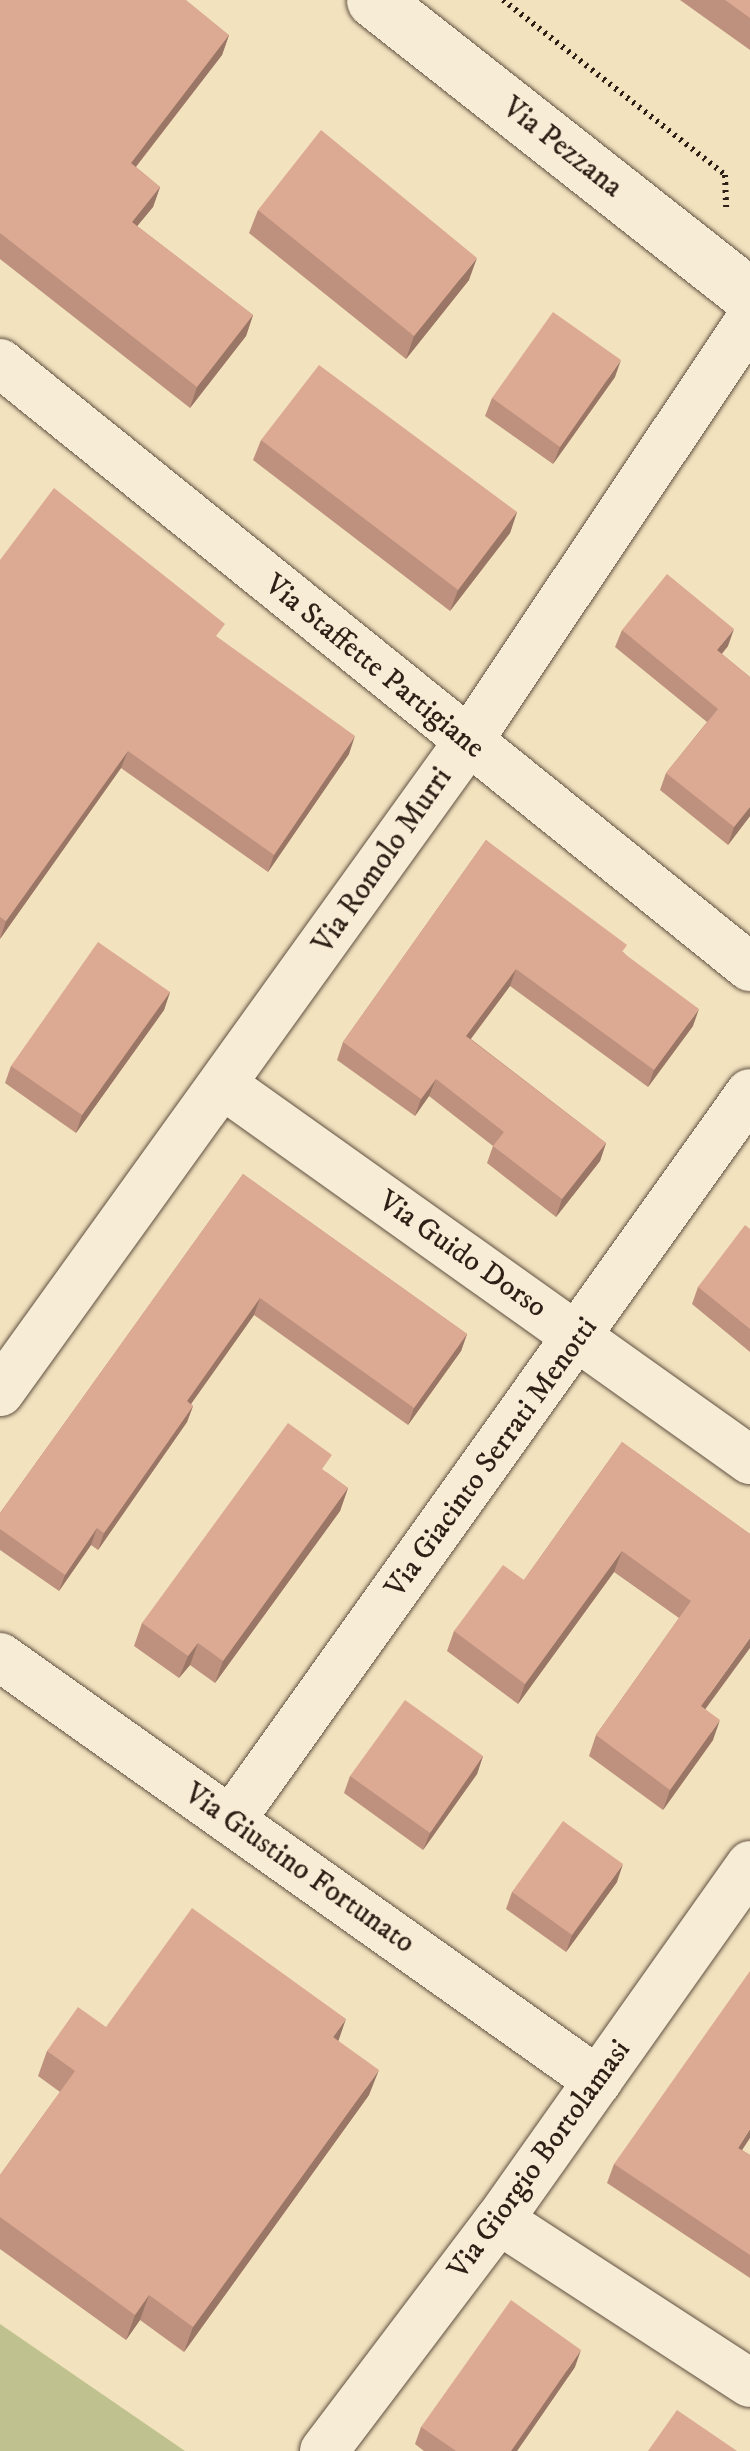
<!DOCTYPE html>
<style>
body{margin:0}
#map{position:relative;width:750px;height:2451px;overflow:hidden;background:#f2e2be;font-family:"IM FELL DW Pica",serif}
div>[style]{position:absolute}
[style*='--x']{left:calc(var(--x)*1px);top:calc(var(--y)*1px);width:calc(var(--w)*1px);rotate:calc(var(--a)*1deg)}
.green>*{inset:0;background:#bfc28e}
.path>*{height:6px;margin-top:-3px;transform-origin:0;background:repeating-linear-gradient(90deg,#2f2017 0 2.5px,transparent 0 7.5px)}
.roads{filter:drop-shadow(0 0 2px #605041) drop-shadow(0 0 2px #605041)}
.minor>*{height:48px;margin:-24px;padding:0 24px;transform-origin:24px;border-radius:24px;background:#f7ecd5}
.tertiary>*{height:55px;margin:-27.5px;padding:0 27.5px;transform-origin:27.5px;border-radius:27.5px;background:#f7ecd5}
.wall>*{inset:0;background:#bd917e}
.shaded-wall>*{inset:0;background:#9a7666}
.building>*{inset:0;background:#dca992}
span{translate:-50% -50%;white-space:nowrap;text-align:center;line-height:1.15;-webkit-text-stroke:10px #f7ecd5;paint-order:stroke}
.street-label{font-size:30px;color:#2f2017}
</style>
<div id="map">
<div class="green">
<div style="clip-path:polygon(0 2324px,185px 2451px,0 2451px)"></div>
</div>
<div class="path">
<div style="--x:503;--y:0;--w:283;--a:38.2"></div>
<div style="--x:725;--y:175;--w:32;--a:88"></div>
</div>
<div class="roads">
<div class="minor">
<div style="--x:0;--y:363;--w:963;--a:38.85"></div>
<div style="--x:223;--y:1085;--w:647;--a:35.43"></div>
<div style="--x:0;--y:1392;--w:800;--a:-54.26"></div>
<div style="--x:467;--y:743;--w:509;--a:-56.22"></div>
<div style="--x:0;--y:1657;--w:733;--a:35.34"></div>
<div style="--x:231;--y:1820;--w:893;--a:-54.48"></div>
<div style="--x:499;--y:2220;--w:299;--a:33"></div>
<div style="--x:324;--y:2451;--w:290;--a:-52.9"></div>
<div style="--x:499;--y:2220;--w:435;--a:-54.7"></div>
</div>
<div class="tertiary">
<div style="--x:374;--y:0;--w:479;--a:38.2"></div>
</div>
</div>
<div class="wall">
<div style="clip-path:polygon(0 0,229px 35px,222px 55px,136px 167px,160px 187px,153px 207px,137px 226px,253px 315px,246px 336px,190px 408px,0 259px)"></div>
<div style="clip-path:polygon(680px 0,750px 0,750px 50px)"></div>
<div style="clip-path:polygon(258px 210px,469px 280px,406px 359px,249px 233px)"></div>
<div style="clip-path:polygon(615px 377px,553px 464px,485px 416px,492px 398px)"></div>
<div style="clip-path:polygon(261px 440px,517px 512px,510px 533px,450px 611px,253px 460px)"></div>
<div style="clip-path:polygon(0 560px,219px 639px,349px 754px,268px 872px,121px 768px,0 939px)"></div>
<div style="clip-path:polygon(622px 630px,728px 646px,722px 654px,750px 677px,750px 816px,728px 845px,660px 790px,666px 773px,707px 722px,615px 647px)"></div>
<div style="clip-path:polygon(486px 840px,624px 953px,693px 1026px,648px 1087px,510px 986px,471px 1039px,606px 1143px,600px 1161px,556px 1217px,487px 1163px,493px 1146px,429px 1096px,415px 1116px,337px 1060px,343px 1042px)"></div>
<div style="clip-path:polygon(170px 992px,164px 1010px,76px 1133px,5px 1083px,11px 1066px)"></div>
<div style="clip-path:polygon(243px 1174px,467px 1334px,461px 1351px,408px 1425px,254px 1315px,191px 1404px,193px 1406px,187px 1422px,98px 1550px,91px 1545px,59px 1591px,0 1550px,0 1513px)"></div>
<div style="clip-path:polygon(750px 1229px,750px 1352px,692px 1304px,698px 1287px)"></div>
<div style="clip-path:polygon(622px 1442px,750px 1534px,705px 1710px,713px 1740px,663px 1810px,589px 1756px,596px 1735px,679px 1618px,614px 1572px,518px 1704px,447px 1651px,454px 1631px,524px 1580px)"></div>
<div style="clip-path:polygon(326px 1472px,348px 1488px,340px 1511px,215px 1683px,190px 1665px,179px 1678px,134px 1646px,142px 1623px)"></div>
<div style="clip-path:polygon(483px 1756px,477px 1774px,423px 1850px,344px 1793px,350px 1776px)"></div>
<div style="clip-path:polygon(617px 1882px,566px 1952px,506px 1909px,512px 1892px)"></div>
<div style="clip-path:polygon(106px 2027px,338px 2041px,369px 2095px,184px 2352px,140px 2320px,126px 2340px,0 2249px,0 2175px,60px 2092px,38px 2076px,47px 2051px)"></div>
<div style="clip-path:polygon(742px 2150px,750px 2155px,750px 2278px,607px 2183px,614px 2164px)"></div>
<div style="clip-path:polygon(575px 2367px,517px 2451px,424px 2451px,415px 2444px,421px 2427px)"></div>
</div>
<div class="shaded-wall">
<div style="clip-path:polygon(229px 35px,222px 55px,123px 183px,131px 163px)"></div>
<div style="clip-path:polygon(160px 187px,153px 207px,124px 242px,132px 222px)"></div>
<div style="clip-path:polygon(477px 258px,469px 280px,406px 359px,414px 336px)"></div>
<div style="clip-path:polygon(253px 315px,246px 336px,190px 408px,197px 387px)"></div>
<div style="clip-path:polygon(621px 360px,615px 377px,553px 464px,560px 447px)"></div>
<div style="clip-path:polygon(517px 512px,510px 533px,450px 611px,458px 590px)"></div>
<div style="clip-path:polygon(734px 629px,728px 646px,710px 667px,717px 650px)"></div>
<div style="clip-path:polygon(355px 736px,349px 754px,268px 872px,274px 855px)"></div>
<div style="clip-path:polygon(128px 751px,121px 768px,0 939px,6px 921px)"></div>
<div style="clip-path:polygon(750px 807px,750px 816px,728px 845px,734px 827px)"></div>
<div style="clip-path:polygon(516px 969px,510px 986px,460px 1053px,466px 1036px)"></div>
<div style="clip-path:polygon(170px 992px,164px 1010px,76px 1133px,82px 1115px)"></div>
<div style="clip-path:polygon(699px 1009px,693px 1026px,648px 1087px,654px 1070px)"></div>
<div style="clip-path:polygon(436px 1079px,429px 1096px,415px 1116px,421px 1099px)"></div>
<div style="clip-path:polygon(606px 1143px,600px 1161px,556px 1217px,562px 1199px)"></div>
<div style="clip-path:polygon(260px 1298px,254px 1315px,181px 1418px,187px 1401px)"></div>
<div style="clip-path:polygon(467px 1334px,461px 1351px,408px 1425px,414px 1408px)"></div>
<div style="clip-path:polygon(193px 1406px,187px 1422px,98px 1550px,104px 1533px)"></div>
<div style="clip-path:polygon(348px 1488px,340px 1511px,215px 1683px,223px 1661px)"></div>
<div style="clip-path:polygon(97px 1528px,91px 1545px,59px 1591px,65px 1575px)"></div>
<div style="clip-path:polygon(622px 1551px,614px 1572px,518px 1704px,525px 1684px)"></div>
<div style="clip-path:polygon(750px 1638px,750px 1648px,693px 1726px,701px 1706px)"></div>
<div style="clip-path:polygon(198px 1643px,190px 1665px,179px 1678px,188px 1656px)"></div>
<div style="clip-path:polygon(720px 1720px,713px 1740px,663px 1810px,670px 1790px)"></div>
<div style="clip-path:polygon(483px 1756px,477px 1774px,423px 1850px,430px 1833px)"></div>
<div style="clip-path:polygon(623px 1864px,617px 1882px,566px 1952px,572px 1935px)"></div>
<div style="clip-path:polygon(346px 2019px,337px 2045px,333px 2037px)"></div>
<div style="clip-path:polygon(379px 2070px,369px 2095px,184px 2352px,193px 2327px)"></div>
<div style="clip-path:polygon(750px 2129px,750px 2138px,731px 2167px,738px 2148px)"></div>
<div style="clip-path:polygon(149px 2295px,140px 2320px,126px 2340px,135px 2315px)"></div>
<div style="clip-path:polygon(581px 2350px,575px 2367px,517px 2451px,511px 2451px)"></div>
</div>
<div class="building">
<div style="clip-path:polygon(0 0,186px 0,229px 35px,131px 163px,160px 187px,132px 222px,253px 315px,197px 387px,0 233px)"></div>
<div style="clip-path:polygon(725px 0,750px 0,750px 18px)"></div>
<div style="clip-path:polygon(321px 130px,477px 258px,414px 336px,258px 210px)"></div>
<div style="clip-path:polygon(553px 312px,621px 360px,560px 447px,492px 398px)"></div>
<div style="clip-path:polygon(319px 365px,517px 512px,458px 590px,261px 440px)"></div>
<div style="clip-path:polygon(54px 488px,225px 624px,216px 636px,355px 736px,274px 855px,128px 751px,6px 921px,0 917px,0 560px)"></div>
<div style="clip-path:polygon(667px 574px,734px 629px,717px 650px,750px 677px,750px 807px,734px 827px,666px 773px,718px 709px,622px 630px)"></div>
<div style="clip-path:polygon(486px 840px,627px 945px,622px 952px,699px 1009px,654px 1070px,516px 969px,466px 1036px,606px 1143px,562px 1199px,493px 1146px,504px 1132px,436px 1079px,421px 1099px,343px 1042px)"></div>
<div style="clip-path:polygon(98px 942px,170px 992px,82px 1115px,11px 1066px)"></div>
<div style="clip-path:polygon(243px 1174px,467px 1334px,414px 1408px,260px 1298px,187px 1401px,193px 1406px,104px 1533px,97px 1528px,65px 1575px,0 1529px,0 1513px)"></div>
<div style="clip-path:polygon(745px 1225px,750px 1229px,750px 1329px,698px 1287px)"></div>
<div style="clip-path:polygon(288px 1423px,332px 1455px,322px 1469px,348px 1488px,223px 1661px,198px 1643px,188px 1656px,142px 1623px)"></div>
<div style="clip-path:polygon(622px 1442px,750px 1534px,750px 1638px,701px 1706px,720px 1720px,670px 1790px,596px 1735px,691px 1601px,622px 1551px,525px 1684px,454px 1631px,503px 1565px,524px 1580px)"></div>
<div style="clip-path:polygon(405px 1700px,483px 1756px,430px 1833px,350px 1776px)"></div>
<div style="clip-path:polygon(563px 1821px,623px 1864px,572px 1935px,512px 1892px)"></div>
<div style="clip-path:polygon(192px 1908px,346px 2019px,333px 2037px,379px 2070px,193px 2327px,149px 2295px,135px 2315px,0 2217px,0 2175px,75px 2071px,47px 2051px,78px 2007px,106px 2027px)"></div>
<div style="clip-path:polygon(750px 1971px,750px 2129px,738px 2148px,750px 2155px,750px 2255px,614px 2164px)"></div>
<div style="clip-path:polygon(511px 2300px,581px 2350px,511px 2451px,456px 2451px,421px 2427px)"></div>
<div style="clip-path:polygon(677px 2410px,737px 2451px,648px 2451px)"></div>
</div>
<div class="street-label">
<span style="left:562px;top:148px;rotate:38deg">Via Pezzana</span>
<span style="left:374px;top:667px;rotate:39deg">Via Staffette Partigiane</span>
<span style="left:383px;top:861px;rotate:-55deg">Via Romolo Murri</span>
<span style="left:462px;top:1255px;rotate:35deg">Via Guido Dorso</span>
<span style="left:492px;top:1458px;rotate:-54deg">Via Giacinto Serrati Menotti</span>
<span style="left:299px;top:1869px;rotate:35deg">Via Giustino Fortunato</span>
<span style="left:540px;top:2160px;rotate:-54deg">Via Giorgio Bortolamasi</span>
</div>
</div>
